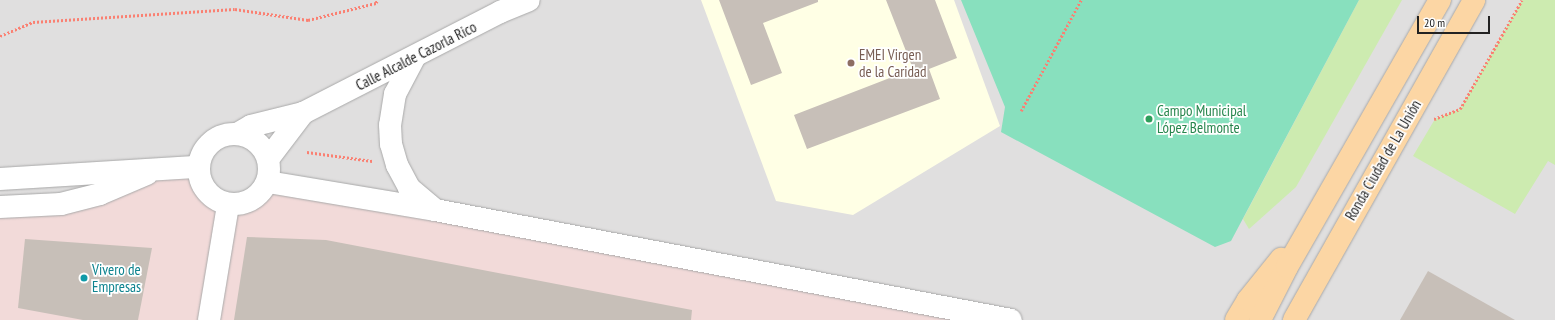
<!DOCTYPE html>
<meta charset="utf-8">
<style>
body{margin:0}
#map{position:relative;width:1555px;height:320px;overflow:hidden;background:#f2efe9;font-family:"PT Sans Narrow",sans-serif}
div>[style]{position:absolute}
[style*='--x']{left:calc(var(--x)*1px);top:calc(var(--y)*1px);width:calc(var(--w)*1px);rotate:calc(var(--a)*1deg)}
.residential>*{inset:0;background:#e0dfdf}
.commercial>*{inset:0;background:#f2dad9}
.education>*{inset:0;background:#ffffe5}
.grass>*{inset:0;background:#cdebb0}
.pitch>*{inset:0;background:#88e0be}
.building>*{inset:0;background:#c7bfb8}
.path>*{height:2.5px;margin-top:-1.25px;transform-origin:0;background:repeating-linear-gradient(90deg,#fa8072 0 2px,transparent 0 4px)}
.roads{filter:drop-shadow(0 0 1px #a9a9a9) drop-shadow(0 0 1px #a9a9a9)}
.minor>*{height:22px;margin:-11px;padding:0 11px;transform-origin:11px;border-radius:11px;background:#fff}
.minor>.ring{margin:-11px;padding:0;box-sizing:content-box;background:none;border:22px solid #fff;border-radius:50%}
.major>*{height:22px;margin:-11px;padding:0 11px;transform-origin:11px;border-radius:11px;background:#fcd6a4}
.dots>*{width:11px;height:11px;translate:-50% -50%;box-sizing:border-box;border:2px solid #fff;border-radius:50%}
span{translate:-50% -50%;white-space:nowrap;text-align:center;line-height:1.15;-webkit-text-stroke:3.5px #fff;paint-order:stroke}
.education-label{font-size:15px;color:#785e54}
.left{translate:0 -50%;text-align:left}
.street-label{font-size:15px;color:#222}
.leisure-label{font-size:15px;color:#27864d}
.culture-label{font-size:15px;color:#0d838f}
.scale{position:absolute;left:1417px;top:16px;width:73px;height:18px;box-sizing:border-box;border:2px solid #222;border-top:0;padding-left:5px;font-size:12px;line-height:14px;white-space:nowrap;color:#222;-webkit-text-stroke:3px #fff;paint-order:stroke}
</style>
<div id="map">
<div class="residential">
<div style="clip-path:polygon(0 0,1555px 0,1555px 320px,0 320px)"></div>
</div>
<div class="commercial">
<div style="clip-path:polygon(160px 169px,200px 175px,204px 187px,212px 196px,236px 204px,248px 202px,263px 189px,1015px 320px,0 320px,0 207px,61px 204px)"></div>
</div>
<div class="education">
<div style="clip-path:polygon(701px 0,954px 0,1000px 126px,853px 215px,776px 201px)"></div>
</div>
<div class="grass">
<div style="clip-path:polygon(1359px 0,1402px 0,1296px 187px,1249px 229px,1243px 219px)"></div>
<div style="clip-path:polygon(1522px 0,1555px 0,1555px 165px,1548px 161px,1515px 214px,1413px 156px,1435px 119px,1460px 109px)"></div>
</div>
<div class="pitch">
<div style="clip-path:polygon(961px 0,1359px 0,1231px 241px,1215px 247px,1001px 132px,1005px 107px)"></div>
</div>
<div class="building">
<div style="clip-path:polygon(719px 0,818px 0,818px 2px,763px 23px,782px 73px,751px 85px)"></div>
<div style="clip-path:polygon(886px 0,935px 0,957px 58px,929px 69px,940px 99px,807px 149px,794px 115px,913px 69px)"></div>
<div style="clip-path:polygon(247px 237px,326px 240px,692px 310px,691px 320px,234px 320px)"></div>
<div style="clip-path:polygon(25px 239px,152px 248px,138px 320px,83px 320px,18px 308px)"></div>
<div style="clip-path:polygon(1428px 271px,1515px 320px,1400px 320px)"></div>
</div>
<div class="path">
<div style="--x:0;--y:36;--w:36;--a:-23"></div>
<div style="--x:33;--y:22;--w:202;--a:-3.7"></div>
<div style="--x:235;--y:9;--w:74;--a:8.6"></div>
<div style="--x:308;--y:20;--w:70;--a:-14"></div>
<div style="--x:376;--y:3;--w:3;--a:-72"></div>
<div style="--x:1021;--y:111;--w:126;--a:-61.6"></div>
<div style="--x:1434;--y:119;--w:28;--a:-21"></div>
<div style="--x:1460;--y:109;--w:125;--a:-60.4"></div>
<div style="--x:307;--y:152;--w:66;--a:7.9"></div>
</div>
<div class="roads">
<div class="minor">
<div style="--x:414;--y:58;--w:41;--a:117.8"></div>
<div style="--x:395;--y:94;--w:31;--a:99"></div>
<div style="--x:390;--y:125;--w:19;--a:87"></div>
<div style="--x:391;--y:144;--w:22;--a:74"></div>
<div style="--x:397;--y:165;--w:26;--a:62"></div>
<div style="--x:409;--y:188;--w:33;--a:40"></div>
<div style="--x:237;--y:134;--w:16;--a:-30"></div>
<div style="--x:251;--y:126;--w:54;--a:-14"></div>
<div style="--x:303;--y:113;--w:221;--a:-27.1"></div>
<div style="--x:500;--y:12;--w:31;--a:-22"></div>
<div class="ring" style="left:199px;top:134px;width:48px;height:48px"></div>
<div style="--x:268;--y:159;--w:58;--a:-52.7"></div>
<div style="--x:0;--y:179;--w:199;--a:-3.5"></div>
<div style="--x:268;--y:182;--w:169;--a:9.5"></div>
<div style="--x:435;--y:210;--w:586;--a:10.81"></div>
<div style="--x:0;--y:207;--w:61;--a:-2.8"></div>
<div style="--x:61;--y:204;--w:40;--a:-14.4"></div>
<div style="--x:100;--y:194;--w:51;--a:-23.1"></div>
<div style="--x:209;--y:320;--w:117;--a:-80.6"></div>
</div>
<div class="major">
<div style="--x:1236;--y:320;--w:23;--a:-59"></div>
<div style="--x:1248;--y:300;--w:53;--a:-51.2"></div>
<div style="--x:1260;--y:320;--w:59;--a:-63"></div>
<div style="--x:1287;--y:267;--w:308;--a:-60.2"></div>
<div style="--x:1294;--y:320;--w:367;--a:-60.6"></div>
</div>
</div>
<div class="dots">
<div style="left:851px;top:63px;background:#8d6e63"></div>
<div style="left:1149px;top:119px;background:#2e9e5b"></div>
<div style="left:84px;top:278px;background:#0f9aa8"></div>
</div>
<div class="education-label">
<span class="left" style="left:859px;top:63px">EMEI Virgen<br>de la Caridad</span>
</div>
<div class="street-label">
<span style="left:416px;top:56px;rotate:-27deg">Calle Alcalde Cazorla Rico</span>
<span style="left:1383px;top:160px;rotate:-60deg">Ronda Ciudad de La Unión</span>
</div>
<div class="leisure-label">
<span class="left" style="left:1157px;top:119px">Campo Municipal<br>López Belmonte</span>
</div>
<div class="culture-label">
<span class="left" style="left:92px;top:278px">Vivero de<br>Empresas</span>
</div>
<div class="scale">20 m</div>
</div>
